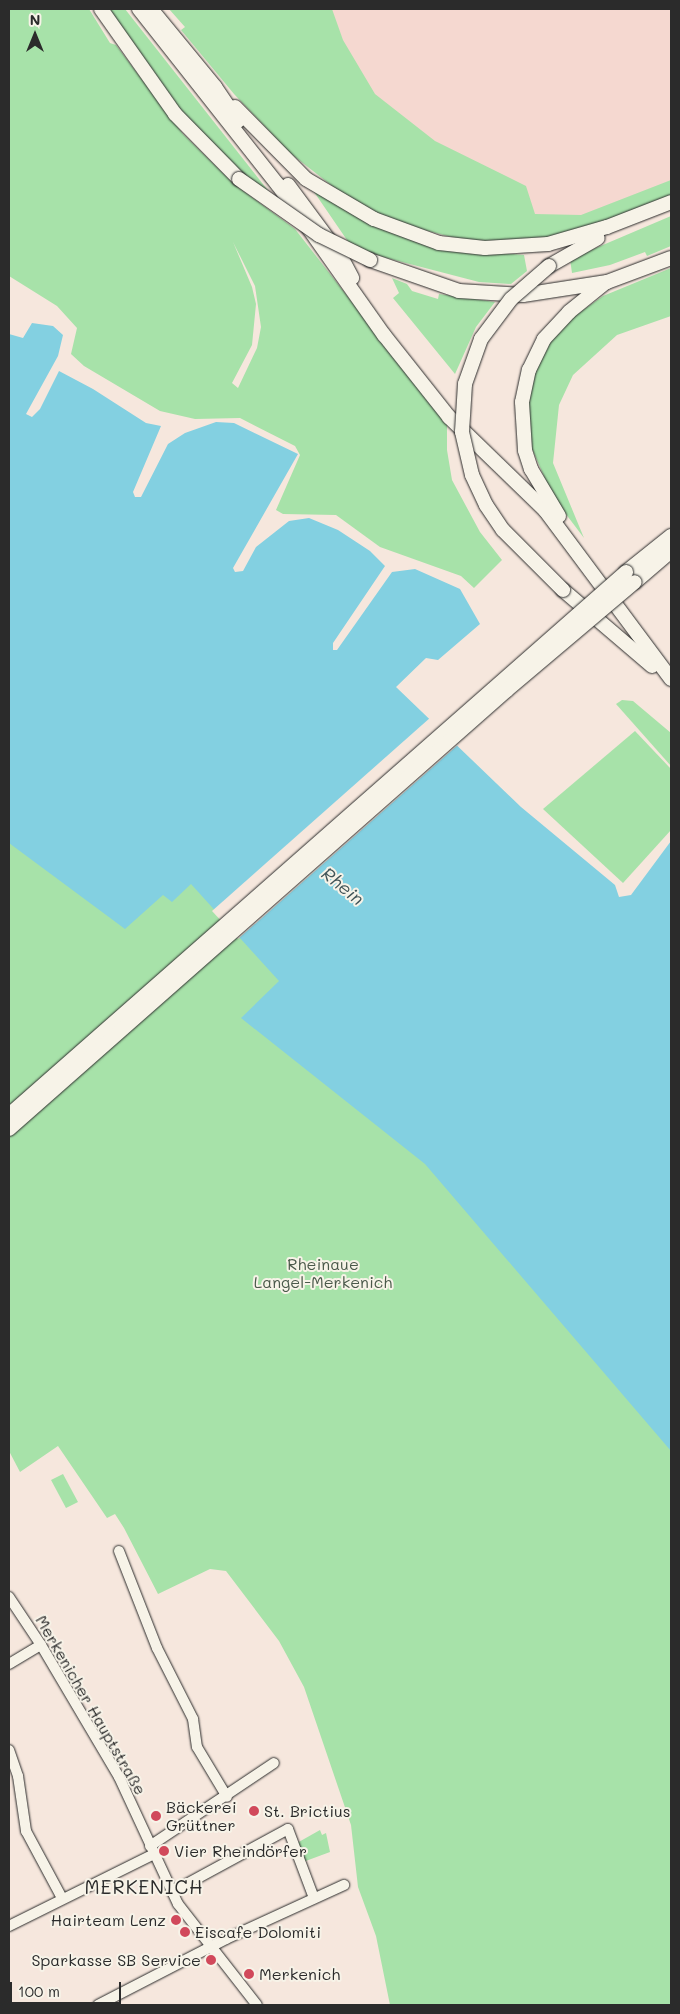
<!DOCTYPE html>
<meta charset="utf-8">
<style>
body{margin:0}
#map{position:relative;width:680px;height:2014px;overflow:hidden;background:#f6e7dd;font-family:Mali,sans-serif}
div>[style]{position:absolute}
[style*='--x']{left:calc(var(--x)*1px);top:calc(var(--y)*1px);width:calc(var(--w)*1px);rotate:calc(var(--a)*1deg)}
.built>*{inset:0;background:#f5d8d0}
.green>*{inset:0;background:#a7e2a9}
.water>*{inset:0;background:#83d0e1}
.pier>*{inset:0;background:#f6e7dd}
.roads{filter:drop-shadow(0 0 1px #2b2b2b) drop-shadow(0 0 1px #2b2b2b)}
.minor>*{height:10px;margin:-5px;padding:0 5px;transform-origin:5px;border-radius:5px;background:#f7f3e8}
.highway>*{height:14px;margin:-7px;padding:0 7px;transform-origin:7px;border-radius:7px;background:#f7f3e8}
.bridges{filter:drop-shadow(0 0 1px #2b2b2b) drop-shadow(0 0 1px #2b2b2b)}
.highway-bridge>*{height:14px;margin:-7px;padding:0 7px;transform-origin:7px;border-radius:7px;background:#f7f3e8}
.dots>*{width:14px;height:14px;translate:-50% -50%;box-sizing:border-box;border:2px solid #f7f3e8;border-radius:50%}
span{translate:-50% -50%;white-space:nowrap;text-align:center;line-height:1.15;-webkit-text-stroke:4px #f7f3e8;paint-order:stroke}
.park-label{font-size:16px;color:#4a594a}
.street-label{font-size:16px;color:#2b2b2b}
.poi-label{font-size:16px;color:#2b2b2b}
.left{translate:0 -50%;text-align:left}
.right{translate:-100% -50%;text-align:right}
.water-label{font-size:18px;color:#415458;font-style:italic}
.quarter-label{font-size:19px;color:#2b2b2b;letter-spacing:1px}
.frame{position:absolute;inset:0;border:10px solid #2b2b2b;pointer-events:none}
.north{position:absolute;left:10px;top:10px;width:50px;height:50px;-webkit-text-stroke:4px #f7f3e8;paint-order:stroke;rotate:0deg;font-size:14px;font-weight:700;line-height:20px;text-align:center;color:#2b2b2b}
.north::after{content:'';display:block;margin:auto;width:18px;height:22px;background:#2b2b2b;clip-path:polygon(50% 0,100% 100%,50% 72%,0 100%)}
.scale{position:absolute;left:10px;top:1982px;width:111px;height:22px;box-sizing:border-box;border:2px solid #2b2b2b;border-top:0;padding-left:6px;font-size:15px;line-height:18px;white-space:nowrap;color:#2b2b2b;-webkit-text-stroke:4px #f7f3e8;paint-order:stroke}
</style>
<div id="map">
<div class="built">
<div style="clip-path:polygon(196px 9px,671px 9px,671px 190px,597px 222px,513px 230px)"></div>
</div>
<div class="green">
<div style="clip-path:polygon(evenodd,9px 9px,89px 9px,110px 43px,116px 45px,183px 134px,234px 184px,295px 229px,447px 424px,447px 450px,452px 480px,480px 532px,502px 560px,474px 588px,461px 576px,380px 547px,336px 515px,283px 514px,276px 510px,300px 455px,295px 446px,240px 418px,195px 419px,160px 411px,84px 366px,71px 354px,77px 328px,57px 306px,9px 276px,9px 9px,233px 242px,255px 286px,261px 327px,257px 348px,238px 388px,232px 383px,252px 345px,256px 304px,252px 287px,233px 242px)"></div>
<div style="clip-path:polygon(107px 9px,125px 9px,274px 198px,232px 165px,195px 130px)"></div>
<div style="clip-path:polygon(169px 9px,332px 9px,343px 40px,375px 94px,435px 141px,526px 186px,535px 214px,581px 215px,671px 180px,671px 196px,600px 225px,543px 240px,467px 241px,393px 222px,354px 203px,290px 153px,234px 94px,181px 30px,185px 27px)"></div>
<div style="clip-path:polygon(310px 186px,377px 227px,408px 239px,437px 247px,524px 255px,527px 271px,511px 284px,479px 282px,379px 256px,349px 243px)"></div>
<div style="clip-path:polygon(671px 216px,671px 246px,647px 256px,645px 252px,610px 265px,572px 273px,570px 259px)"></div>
<div style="clip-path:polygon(671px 268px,671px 316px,617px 335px,573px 375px,559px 405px,553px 463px,584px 538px,553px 497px,530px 444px,527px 416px,534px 374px,548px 342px,569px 320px,603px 296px)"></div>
<div style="clip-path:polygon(392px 278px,407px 284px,412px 291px,438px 299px,439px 294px,495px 302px,476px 327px,455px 374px,393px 298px,399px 293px)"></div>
<div style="clip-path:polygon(9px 607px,671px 1180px,671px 2005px,390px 2005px,376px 1936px,358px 1887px,351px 1825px,304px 1687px,279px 1641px,226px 1571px,210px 1569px,158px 1594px,124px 1528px,115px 1514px,107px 1518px,58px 1446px,20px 1472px,9px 1451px)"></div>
<div style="clip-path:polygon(622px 700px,633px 701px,671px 733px,671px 766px,616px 704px)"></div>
<div style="clip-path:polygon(635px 731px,671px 769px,671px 830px,623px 883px,543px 809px)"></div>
<div style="clip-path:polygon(63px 1474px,78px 1502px,66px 1508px,51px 1480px)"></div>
<div style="clip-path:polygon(320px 1830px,322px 1835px,326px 1833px,330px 1852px,303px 1862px,297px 1843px)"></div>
</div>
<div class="water">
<div style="clip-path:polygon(32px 323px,53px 326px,63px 335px,58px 356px,26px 414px,32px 417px,40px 409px,59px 371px,93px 389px,146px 423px,161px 426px,133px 492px,135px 497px,141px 497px,168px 444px,185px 433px,216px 422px,234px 423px,298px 454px,233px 568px,235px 572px,243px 571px,256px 547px,289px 521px,309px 518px,338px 530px,370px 551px,385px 566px,333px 643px,333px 650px,337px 650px,392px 572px,415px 569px,460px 589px,480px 624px,438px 660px,426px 658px,396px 687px,521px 807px,615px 885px,619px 897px,631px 895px,671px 841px,671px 1451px,425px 1164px,241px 1018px,279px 981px,191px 884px,172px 902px,163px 895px,125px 929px,9px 843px,9px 334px,23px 338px)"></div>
</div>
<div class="pier">
<div style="clip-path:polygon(431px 717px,459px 744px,238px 939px,212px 911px)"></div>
</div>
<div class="roads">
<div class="minor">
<div style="--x:119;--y:1551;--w:104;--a:68.6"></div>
<div style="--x:157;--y:1648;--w:80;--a:63.1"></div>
<div style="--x:193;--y:1719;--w:28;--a:82"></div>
<div style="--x:197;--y:1747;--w:58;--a:59"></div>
<div style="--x:9;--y:1597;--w:58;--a:56.3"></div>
<div style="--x:41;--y:1645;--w:153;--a:59.4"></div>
<div style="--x:119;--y:1777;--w:140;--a:65.1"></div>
<div style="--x:178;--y:1904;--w:128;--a:52"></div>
<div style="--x:9;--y:1664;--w:37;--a:-31"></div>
<div style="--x:9;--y:1750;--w:28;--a:71"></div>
<div style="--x:18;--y:1776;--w:56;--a:81.7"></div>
<div style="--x:26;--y:1831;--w:76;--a:61.8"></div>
<div style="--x:150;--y:1846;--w:149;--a:-33.8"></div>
<div style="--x:172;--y:1892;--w:132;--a:-28.5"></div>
<div style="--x:288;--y:1829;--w:74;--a:69.4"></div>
<div style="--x:9;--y:1926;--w:162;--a:-26.4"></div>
<div style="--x:98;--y:2005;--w:144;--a:-27.3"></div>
<div style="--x:226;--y:1939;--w:130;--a:-24.6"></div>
</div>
<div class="highway">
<div style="--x:101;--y:9;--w:128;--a:54.8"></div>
<div style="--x:175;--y:114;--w:91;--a:45.4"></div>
<div style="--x:139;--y:9;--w:224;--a:51.7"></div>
<div style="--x:278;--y:185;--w:184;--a:54.8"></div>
<div style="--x:384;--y:335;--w:105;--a:51.6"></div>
<div style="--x:449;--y:417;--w:134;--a:44.1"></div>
<div style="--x:545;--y:510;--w:211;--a:53.3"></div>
<div style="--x:151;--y:9;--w:101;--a:50.6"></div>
<div style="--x:215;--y:87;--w:41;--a:55.9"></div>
<div style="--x:235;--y:107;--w:101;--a:45.4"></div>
<div style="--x:306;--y:179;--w:79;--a:30.5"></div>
<div style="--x:374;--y:219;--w:69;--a:20.3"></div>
<div style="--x:439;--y:243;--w:46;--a:6.2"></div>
<div style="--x:485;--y:248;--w:63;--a:-3.6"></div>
<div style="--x:548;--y:244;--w:61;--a:-16.1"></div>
<div style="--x:607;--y:227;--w:69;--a:-21.3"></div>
<div style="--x:288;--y:185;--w:87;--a:53.4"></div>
<div style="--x:340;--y:255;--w:26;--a:62"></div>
<div style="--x:370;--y:260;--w:94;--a:19.2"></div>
<div style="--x:459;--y:291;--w:64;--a:3.6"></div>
<div style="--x:523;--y:295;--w:85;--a:-8.8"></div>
<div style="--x:607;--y:282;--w:68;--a:-20.6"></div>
<div style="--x:549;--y:266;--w:56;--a:-29.7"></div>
<div style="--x:559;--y:516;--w:55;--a:-120.8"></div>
<div style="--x:531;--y:469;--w:20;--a:-108"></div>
<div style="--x:525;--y:450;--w:48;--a:-93.6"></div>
<div style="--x:522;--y:402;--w:33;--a:-78"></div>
<div style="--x:529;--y:370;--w:34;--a:-64"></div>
<div style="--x:544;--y:339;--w:37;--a:-47"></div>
<div style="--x:569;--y:312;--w:46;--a:-38.9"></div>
<div style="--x:626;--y:572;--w:58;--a:-38.7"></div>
<div style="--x:635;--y:582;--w:48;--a:-40.7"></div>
<div style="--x:563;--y:590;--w:117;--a:40.5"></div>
</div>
</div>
<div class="bridges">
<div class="highway-bridge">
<div style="--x:239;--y:179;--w:98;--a:35"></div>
<div style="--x:319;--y:235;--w:57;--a:26.1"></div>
<div style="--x:549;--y:266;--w:50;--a:139"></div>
<div style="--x:511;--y:299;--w:50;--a:126.9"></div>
<div style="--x:481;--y:339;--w:48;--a:109.6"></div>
<div style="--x:465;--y:384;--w:48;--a:93.6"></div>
<div style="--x:462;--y:432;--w:44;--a:76.9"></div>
<div style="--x:472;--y:475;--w:33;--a:65"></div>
<div style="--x:486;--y:505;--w:30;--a:56"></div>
<div style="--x:503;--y:530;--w:85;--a:45"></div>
<div style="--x:9;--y:1115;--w:822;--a:-41.35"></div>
<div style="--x:9;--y:1129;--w:664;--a:-41.4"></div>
<div style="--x:507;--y:690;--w:167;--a:-40.2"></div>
</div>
</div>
<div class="dots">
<div style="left:254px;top:1811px;background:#d1495b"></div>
<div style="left:156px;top:1816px;background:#d1495b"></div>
<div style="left:164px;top:1851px;background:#d1495b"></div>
<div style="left:176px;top:1920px;background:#d1495b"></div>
<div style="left:185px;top:1932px;background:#d1495b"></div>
<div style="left:211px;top:1960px;background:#d1495b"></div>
<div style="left:249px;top:1974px;background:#d1495b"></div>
</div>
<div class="park-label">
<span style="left:323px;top:1273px">Rheinaue<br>Langel-Merkenich</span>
</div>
<div class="street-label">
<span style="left:91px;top:1705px;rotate:60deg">Merkenicher Hauptstraße</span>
</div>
<div class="poi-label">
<span class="left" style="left:166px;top:1816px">Bäckerei<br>Grüttner</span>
<span class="left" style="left:264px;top:1811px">St. Brictius</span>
<span class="left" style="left:174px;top:1851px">Vier Rheindörfer</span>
<span class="right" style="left:166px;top:1920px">Hairteam Lenz</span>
<span class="left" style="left:195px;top:1932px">Eiscafe Dolomiti</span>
<span class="right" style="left:201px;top:1960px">Sparkasse SB Service</span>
<span class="left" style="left:259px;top:1974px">Merkenich</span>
</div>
<div class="water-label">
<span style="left:343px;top:886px;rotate:39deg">Rhein</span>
</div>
<div class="quarter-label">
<span style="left:144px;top:1887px">MERKENICH</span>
</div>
<div class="frame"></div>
<div class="north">N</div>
<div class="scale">100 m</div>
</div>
